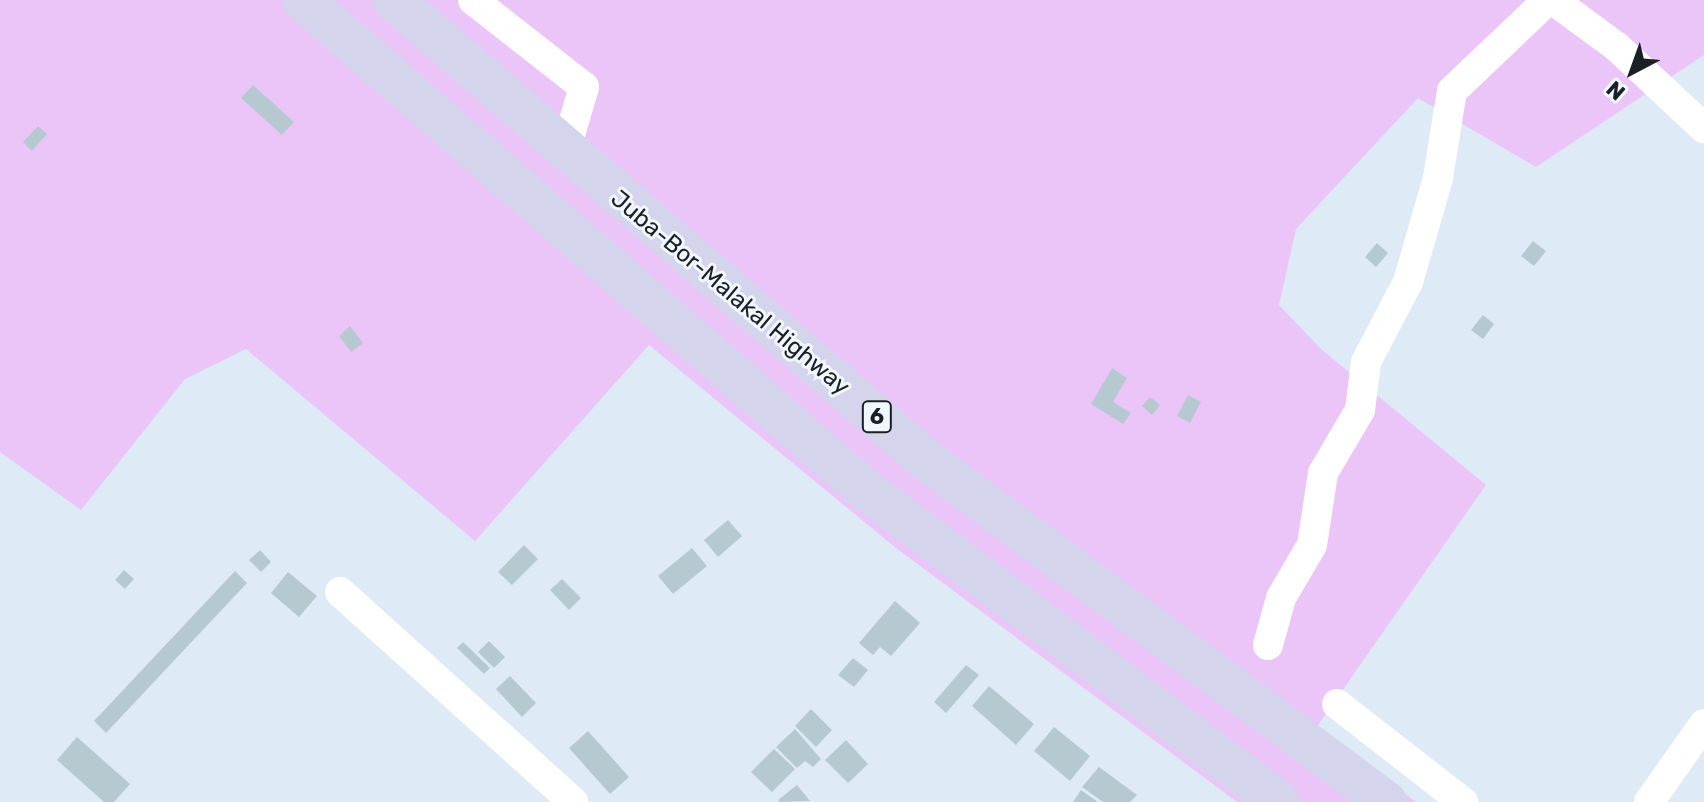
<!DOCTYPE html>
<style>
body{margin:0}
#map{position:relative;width:1704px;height:802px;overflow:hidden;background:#dfeaf7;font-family:Rubik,sans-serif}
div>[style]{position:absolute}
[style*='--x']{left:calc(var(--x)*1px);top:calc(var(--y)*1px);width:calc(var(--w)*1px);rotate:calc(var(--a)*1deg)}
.green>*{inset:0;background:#ebc5f7}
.building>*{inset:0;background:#b7c9d0}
.minor>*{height:30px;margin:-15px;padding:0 15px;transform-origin:15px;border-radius:15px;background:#fff}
.highway>*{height:42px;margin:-21px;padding:0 21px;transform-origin:21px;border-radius:21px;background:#d4d4ed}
span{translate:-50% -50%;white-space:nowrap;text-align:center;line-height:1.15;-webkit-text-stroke:6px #f0f7ff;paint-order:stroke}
.shield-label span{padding:2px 6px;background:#f0f7ff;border:2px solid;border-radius:6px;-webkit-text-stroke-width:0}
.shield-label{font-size:22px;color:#1c2025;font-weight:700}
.street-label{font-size:24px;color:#1c2025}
.north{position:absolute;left:1592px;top:32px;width:80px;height:80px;-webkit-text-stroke:6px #f0f7ff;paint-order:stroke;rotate:221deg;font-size:22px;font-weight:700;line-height:32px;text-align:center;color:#1c2025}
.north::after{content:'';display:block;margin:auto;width:28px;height:36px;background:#1c2025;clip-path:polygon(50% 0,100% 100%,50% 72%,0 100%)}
</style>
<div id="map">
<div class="green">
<div style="clip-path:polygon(0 0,1704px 0,1704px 55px,1536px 167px,1418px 98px,1296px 229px,1279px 305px,1321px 349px,1486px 485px,1316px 728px,1416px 802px,1237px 802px,896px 548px,649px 345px,475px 541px,246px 349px,185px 379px,81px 510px,0 452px)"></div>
</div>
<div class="building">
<div style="clip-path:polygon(253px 85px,294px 122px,282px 135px,241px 98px)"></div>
<div style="clip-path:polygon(38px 126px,47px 134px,32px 151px,23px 142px)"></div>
<div style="clip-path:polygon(1533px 241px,1546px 251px,1534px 266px,1521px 256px)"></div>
<div style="clip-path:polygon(1377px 243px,1388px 253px,1376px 267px,1365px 257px)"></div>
<div style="clip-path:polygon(1483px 315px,1494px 324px,1483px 339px,1471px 330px)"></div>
<div style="clip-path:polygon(350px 326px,363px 343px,351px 352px,339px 336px)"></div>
<div style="clip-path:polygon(1112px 368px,1127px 378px,1113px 402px,1131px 413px,1123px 424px,1091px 404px)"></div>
<div style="clip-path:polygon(1188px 395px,1201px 402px,1190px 423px,1177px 416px)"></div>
<div style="clip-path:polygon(1150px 397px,1160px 405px,1152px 415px,1142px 406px)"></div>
<div style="clip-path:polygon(728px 520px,742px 536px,718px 557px,704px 540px)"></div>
<div style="clip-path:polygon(524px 545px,538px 559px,512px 585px,498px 572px)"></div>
<div style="clip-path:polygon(692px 548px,707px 566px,673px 594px,658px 576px)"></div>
<div style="clip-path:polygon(260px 550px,271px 562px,261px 572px,249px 560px)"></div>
<div style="clip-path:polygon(124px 570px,134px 579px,125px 589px,115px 580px)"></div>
<div style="clip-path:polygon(235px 571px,247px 583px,106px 733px,94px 721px)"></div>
<div style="clip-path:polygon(288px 572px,317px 596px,299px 617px,271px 593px)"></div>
<div style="clip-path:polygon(562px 579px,581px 598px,569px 610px,550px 590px)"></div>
<div style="clip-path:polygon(895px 601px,920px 623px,891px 656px,880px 647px,873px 655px,859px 643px)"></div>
<div style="clip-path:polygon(489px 641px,505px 657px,494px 668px,478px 652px)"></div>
<div style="clip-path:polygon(463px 642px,490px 668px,484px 674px,457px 648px)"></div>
<div style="clip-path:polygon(853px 658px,868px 670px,854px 687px,838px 675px)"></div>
<div style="clip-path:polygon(966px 665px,979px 675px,946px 713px,934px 702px)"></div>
<div style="clip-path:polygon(510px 676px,536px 703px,522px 717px,496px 689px)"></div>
<div style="clip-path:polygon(989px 686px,1034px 724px,1016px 745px,972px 706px)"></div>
<div style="clip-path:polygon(811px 709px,832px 730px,816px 747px,795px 726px)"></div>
<div style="clip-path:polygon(1054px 727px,1090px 756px,1070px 781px,1034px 751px)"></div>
<div style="clip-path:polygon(795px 729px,821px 759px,813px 767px,805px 761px,797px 768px,776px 747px)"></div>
<div style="clip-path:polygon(588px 731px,629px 777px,610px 794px,569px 748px)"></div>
<div style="clip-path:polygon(77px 737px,130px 784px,114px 802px,104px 802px,57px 760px)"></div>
<div style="clip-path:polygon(846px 740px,868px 764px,848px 783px,825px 760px)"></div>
<div style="clip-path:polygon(774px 749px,795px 769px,772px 792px,751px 772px)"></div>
<div style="clip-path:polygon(1099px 767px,1137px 795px,1130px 802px,1103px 802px,1082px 787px)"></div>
<div style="clip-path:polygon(797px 785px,810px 801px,780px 802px,778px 800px)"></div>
<div style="clip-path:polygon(1081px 790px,1098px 802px,1073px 802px)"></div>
</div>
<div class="minor">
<div style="--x:473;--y:0;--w:141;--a:38.1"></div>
<div style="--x:584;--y:87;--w:68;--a:106.3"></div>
<div style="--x:1553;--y:0;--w:79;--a:36.3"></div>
<div style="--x:1617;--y:47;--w:119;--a:43"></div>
<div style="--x:340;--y:592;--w:314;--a:42"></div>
<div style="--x:1268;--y:645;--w:49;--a:-74.5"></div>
<div style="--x:1281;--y:598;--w:61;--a:-59.7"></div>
<div style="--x:1312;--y:545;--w:73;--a:-81.3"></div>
<div style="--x:1323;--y:473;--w:73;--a:-59.6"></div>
<div style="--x:1360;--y:410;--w:48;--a:-82.9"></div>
<div style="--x:1366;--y:362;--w:90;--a:-62.3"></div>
<div style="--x:1408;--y:282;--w:108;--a:-73.9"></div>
<div style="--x:1438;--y:178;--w:88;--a:-80.9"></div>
<div style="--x:1452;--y:91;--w:132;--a:-43.5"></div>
<div style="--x:1337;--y:704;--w:160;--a:37.9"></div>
<div style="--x:1649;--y:802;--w:95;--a:-54.8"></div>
</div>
<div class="highway">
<div style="--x:303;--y:0;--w:740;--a:41.05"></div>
<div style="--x:861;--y:486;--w:524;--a:37.09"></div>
<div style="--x:394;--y:0;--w:700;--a:40.83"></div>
<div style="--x:924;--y:458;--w:576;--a:36.67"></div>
</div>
<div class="shield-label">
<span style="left:877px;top:417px">6</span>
</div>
<div class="street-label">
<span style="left:730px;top:293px;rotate:40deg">Juba-Bor-Malakal Highway</span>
</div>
<div class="north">N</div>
</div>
